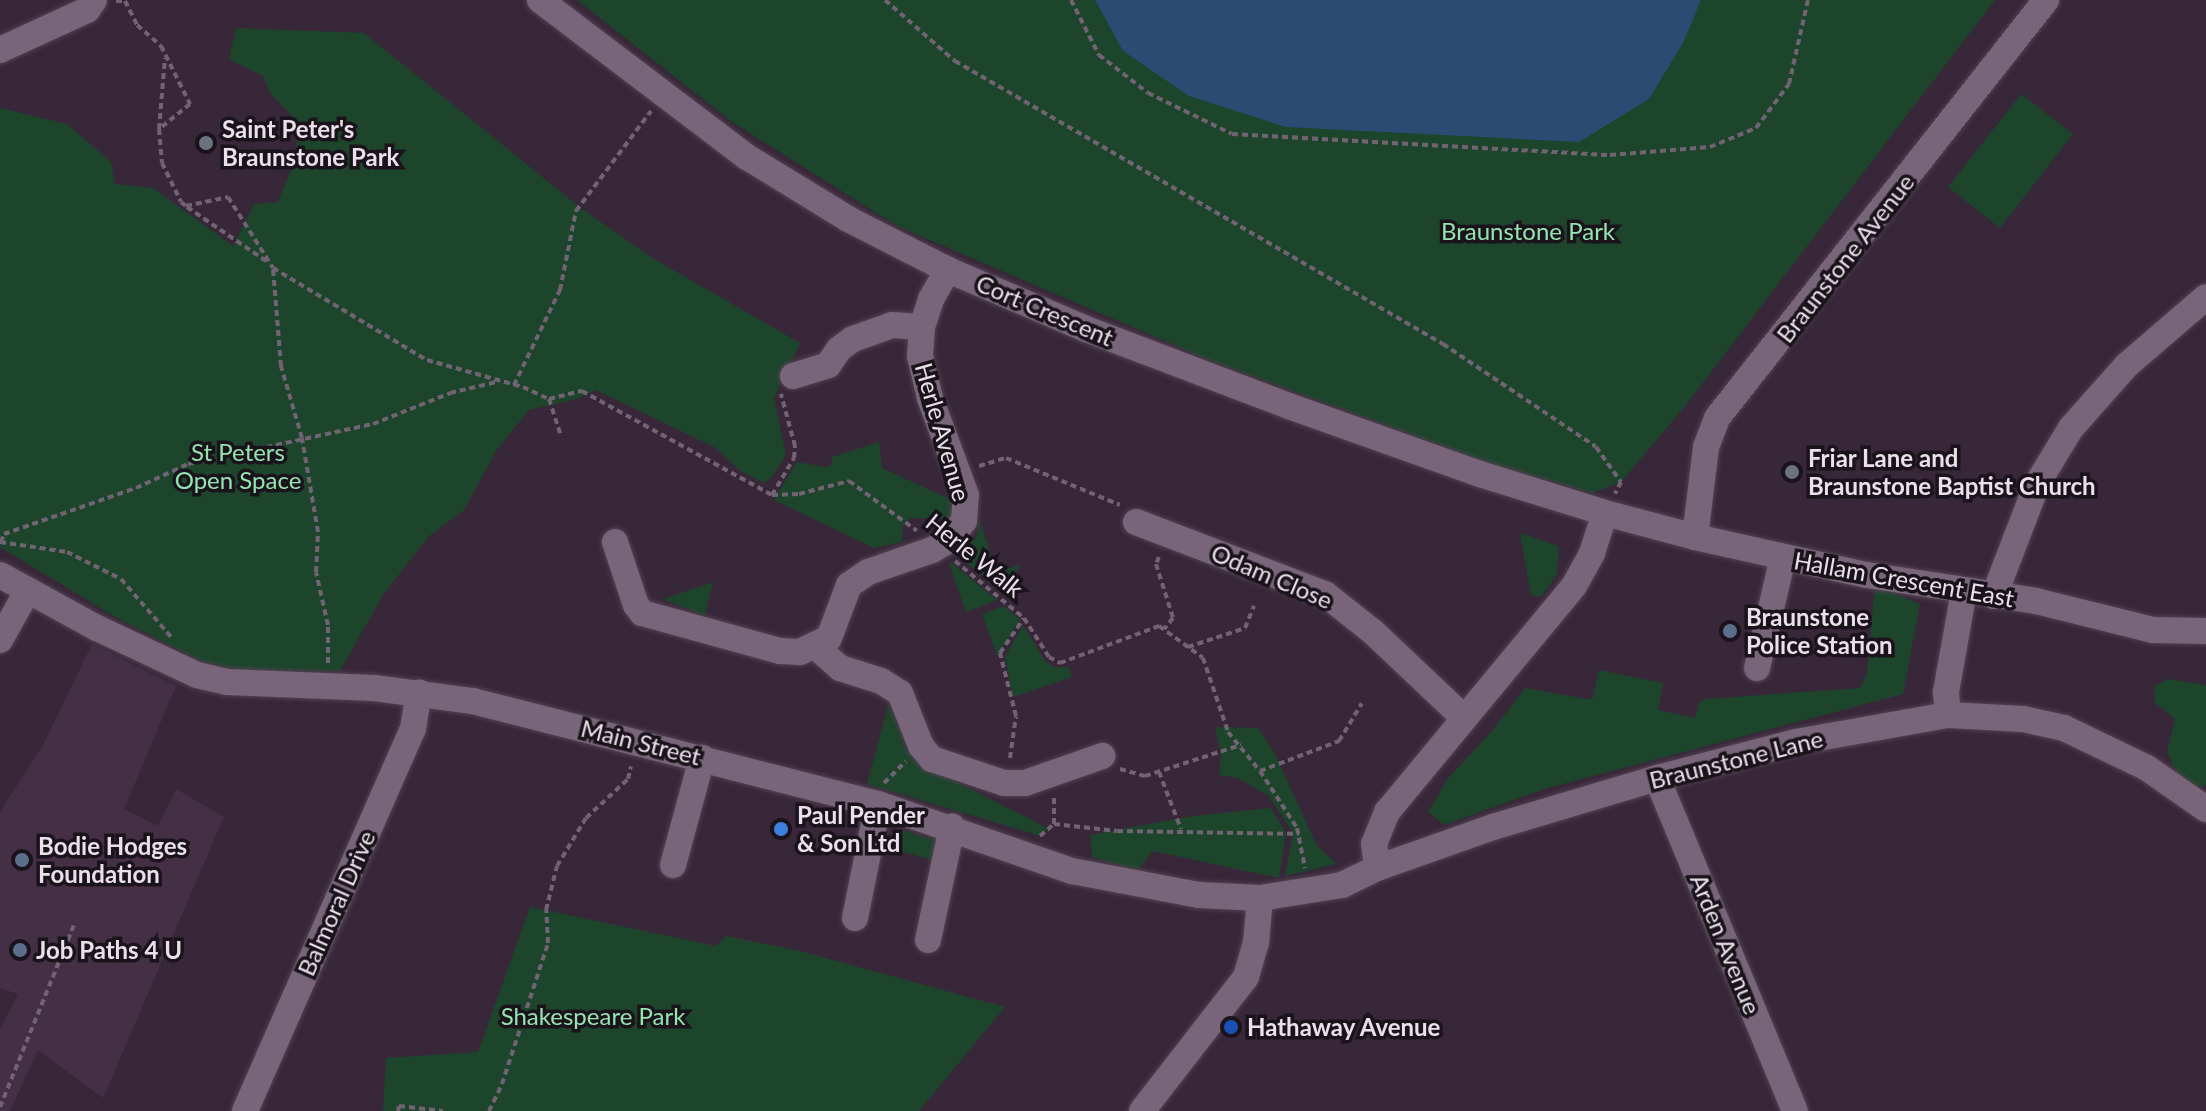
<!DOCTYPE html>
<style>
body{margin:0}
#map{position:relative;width:2206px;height:1111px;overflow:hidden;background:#382739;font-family:Lato,sans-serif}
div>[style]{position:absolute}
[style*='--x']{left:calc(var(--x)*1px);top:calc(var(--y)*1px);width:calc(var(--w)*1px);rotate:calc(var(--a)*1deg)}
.built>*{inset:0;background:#442f45}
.green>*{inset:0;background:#1c452c}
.water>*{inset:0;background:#2d4a73}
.path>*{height:4px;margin-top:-2px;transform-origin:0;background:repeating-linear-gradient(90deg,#726372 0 6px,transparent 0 10px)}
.roads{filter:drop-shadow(0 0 2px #504250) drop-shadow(0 0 2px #504250)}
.minor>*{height:26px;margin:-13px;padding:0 13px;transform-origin:13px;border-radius:13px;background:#786579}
.dots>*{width:22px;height:22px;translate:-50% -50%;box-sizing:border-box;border:4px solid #1b131b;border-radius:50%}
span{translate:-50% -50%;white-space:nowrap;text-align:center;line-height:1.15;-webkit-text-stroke:7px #1b131b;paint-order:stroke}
.poi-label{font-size:24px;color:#eadfea;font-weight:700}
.left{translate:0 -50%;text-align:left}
.park-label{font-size:24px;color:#94e4b0}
.street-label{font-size:24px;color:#eadfea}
</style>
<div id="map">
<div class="built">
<div style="clip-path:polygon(92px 644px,176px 686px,124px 809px,158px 826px,176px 789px,224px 817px,103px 1098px,38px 1050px,10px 1111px,0 1111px,0 1029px,18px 994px,0 988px,0 812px,43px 745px)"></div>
</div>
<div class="green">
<div style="clip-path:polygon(577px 0,1995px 0,1682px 410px,1621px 482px,1593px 493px,1492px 464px,1209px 360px,897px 226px,732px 122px)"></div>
<div style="clip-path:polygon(236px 28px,364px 33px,582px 209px,654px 259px,800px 343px,774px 398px,786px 455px,772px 477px,764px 483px,739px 470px,716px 448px,596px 390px,577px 399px,529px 410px,496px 451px,464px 510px,429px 536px,383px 595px,340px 671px,235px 670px,201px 661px,115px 617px,0 547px,0 108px,67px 124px,111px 162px,115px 184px,153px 188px,233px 246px,254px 204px,278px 202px,294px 162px,299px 123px,270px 93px,263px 76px,229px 59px)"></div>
<div style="clip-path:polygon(2021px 94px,2073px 134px,2000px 228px,1948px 187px)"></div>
<div style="clip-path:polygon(879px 442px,882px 468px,947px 498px,955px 506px,951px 519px,910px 518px,903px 526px,902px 542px,874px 548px,774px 500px,797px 462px,826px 467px,831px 465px,832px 457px)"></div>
<div style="clip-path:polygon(980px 521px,996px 572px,1019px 565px,1011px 593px,1005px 594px,960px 558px,976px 537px)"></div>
<div style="clip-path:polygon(1520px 533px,1559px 546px,1557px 574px,1541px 597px,1531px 595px)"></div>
<div style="clip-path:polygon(952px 563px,997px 600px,966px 612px,949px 564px)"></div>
<div style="clip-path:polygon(713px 582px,705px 616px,663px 599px)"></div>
<div style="clip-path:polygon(1875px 585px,1920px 604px,1903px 694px,1548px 788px,1444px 825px,1428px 812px,1449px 777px,1492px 731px,1525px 688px,1592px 700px,1599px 670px,1663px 683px,1658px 710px,1695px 718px,1699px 703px,1705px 699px,1860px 688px,1867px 673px)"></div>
<div style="clip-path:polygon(1004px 606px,1020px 619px,997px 656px,982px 614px)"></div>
<div style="clip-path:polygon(1023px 625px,1045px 661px,1054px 667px,1069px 667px,1072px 677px,1013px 697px,1005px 657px)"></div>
<div style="clip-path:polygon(2168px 679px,2206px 685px,2206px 785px,2195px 788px,2178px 778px,2167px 751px,2175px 719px,2155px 703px,2154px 686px)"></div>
<div style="clip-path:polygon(889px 703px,907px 751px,924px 765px,1049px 829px,1041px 836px,867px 784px)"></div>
<div style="clip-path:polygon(1215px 727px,1258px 728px,1275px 754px,1316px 844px,1336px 864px,1285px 876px,1293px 833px,1269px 796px,1238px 778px,1219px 775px,1221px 756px)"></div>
<div style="clip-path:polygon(1271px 808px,1286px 833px,1279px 878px,1153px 851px,1137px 871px,1092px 857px,1090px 835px,1192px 816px)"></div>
<div style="clip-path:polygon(898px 829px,939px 841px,936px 861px,893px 849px)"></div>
<div style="clip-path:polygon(530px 907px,716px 946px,726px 936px,800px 951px,1005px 1007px,919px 1111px,383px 1111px,386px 1058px,478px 1052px)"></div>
</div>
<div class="water">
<div style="clip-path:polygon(1095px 0,1701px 0,1684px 41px,1649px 99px,1579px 142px,1286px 127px,1189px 96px,1123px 51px)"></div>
</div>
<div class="path">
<div style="--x:885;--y:0;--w:93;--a:41.1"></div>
<div style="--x:955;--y:61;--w:564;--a:30.11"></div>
<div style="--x:1443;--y:344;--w:184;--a:33.9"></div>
<div style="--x:1596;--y:447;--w:43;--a:54.5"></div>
<div style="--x:1621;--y:482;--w:13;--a:117"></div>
<div style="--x:1071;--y:0;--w:62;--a:63"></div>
<div style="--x:1099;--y:55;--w:62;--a:37.8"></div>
<div style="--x:1148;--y:93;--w:93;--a:26"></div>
<div style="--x:1232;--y:134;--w:379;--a:3.2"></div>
<div style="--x:1610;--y:155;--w:100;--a:-4.6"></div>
<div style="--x:1710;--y:147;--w:50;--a:-22.4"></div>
<div style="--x:1756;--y:128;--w:55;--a:-53.1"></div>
<div style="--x:1789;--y:84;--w:86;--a:-77.3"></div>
<div style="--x:116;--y:1;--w:9;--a:0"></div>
<div style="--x:125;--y:1;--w:27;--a:63"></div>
<div style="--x:137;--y:25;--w:32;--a:41"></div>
<div style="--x:161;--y:46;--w:65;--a:63.4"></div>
<div style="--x:190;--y:104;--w:40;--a:141"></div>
<div style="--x:159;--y:129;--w:34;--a:85"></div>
<div style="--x:162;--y:163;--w:43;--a:64"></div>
<div style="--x:181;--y:202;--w:6;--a:39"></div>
<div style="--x:186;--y:206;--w:43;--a:-12.1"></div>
<div style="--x:228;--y:197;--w:84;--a:57.6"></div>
<div style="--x:159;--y:129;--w:71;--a:-85.2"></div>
<div style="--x:187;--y:207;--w:99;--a:34.3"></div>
<div style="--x:514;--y:385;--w:106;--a:-64.2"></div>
<div style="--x:560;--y:290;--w:81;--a:-78.6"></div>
<div style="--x:576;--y:211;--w:125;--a:-53.1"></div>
<div style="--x:549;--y:399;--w:34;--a:-14"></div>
<div style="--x:582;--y:391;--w:217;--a:28.7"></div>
<div style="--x:772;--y:495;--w:27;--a:-2"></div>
<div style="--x:799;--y:494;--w:52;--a:-14.6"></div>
<div style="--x:849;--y:481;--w:84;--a:36.3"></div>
<div style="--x:979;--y:466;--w:28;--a:-17"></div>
<div style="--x:1006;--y:458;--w:123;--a:22.4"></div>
<div style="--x:772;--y:495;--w:43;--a:-59.3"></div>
<div style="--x:794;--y:458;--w:12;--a:-85"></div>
<div style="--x:795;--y:446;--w:54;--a:-105.1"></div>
<div style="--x:0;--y:542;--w:68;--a:8.5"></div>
<div style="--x:67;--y:552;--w:60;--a:26.6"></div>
<div style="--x:121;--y:579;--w:77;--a:49.2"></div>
<div style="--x:1;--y:542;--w:9;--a:-69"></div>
<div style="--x:4;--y:534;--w:140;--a:-19.2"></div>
<div style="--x:136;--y:488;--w:57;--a:-24.8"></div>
<div style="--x:188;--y:464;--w:189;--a:-12.2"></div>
<div style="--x:373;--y:424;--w:83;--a:-21.9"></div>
<div style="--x:450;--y:393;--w:47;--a:-13.4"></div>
<div style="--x:1159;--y:557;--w:8;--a:113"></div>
<div style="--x:1156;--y:564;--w:57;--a:72.5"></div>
<div style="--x:1173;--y:618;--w:14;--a:129"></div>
<div style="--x:955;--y:561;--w:89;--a:39.6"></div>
<div style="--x:1024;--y:618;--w:46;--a:57.3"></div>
<div style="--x:1049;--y:657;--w:13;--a:29"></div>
<div style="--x:1060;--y:663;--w:106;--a:-20.5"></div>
<div style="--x:1159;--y:626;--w:54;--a:36"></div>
<div style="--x:1203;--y:658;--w:78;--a:71.3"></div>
<div style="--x:1228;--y:732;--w:50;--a:50.6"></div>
<div style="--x:1260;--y:771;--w:68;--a:57"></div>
<div style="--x:1297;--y:828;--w:41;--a:78.7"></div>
<div style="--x:1188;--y:647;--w:60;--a:-18.4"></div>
<div style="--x:1245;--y:628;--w:24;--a:-68"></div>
<div style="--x:328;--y:663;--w:38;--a:-90"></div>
<div style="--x:328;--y:625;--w:54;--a:-102.8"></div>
<div style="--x:316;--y:572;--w:40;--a:-87.1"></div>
<div style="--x:318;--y:532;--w:95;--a:-99.7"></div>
<div style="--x:302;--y:438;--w:75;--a:-106.3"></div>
<div style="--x:281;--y:366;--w:98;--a:-94.7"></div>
<div style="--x:273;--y:268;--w:179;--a:30.9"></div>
<div style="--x:427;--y:360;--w:100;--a:15.7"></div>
<div style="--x:523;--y:387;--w:29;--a:25"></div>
<div style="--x:549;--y:399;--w:39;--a:72"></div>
<div style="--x:1010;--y:758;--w:42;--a:-81.9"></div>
<div style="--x:1016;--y:716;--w:65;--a:-104.3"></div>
<div style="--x:1000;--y:653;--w:42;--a:-55.6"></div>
<div style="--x:1120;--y:769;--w:26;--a:16"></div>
<div style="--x:1145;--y:776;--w:101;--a:-17.9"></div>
<div style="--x:1260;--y:771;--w:85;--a:-20.8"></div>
<div style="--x:1339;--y:741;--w:44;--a:-58.8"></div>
<div style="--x:1159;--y:772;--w:61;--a:68.9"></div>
<div style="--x:884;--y:783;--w:31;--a:-45"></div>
<div style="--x:1054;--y:824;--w:63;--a:6.3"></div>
<div style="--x:1117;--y:831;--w:182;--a:0.9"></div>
<div style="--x:1040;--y:836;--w:18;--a:-41"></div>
<div style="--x:1054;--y:824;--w:28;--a:-90"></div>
<div style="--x:0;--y:1107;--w:196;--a:-67.9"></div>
<div style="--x:398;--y:1111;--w:5;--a:-79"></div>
<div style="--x:399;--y:1106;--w:44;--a:6.5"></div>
<div style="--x:489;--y:1111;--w:30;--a:-64"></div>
<div style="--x:502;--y:1084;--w:148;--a:-71.9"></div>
<div style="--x:548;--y:943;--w:33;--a:-93"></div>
<div style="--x:546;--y:910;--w:45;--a:-76"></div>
<div style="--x:557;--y:866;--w:56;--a:-58.9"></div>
<div style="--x:586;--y:818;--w:57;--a:-42.9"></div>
<div style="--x:628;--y:779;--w:13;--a:-77"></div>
</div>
<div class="roads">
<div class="minor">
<div style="--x:540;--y:0;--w:260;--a:37.2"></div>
<div style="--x:747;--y:157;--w:119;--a:31.5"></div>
<div style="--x:848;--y:219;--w:112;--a:27"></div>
<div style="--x:948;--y:270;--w:150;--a:23.1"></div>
<div style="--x:1086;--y:329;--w:217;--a:20.8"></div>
<div style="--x:1289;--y:406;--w:203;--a:19.6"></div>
<div style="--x:1480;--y:474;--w:131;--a:17.3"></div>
<div style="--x:1605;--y:513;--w:93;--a:14.9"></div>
<div style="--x:1695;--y:537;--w:176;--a:12.5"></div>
<div style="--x:1867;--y:575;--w:171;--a:8.7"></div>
<div style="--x:2036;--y:601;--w:121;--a:13.9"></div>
<div style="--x:2153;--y:630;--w:53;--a:1.1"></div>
<div style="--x:0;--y:50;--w:96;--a:-24.7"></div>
<div style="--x:87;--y:10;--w:12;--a:-55"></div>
<div style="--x:793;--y:376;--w:37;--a:-17"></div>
<div style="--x:828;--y:365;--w:19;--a:-55"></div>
<div style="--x:839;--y:349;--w:17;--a:-36"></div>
<div style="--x:853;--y:339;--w:41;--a:-19.7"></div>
<div style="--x:892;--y:325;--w:30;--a:4"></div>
<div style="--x:1136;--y:522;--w:202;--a:20.9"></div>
<div style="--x:1325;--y:594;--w:61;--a:38.4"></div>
<div style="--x:1373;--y:632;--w:125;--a:43.4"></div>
<div style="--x:1695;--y:537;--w:91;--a:-83"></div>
<div style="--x:1706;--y:447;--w:31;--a:-69"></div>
<div style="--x:1717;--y:418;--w:532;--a:-51.79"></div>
<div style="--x:615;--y:542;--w:66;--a:71.6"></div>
<div style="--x:636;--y:605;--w:10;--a:53"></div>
<div style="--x:642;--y:613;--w:143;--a:15.4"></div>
<div style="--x:780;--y:651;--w:20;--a:3"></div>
<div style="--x:800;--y:652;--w:32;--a:-26"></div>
<div style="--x:829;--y:638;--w:57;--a:-69.3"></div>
<div style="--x:849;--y:585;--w:23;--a:-34"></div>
<div style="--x:868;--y:572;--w:68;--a:-19"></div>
<div style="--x:932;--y:550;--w:20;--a:-30"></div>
<div style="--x:949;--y:540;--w:24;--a:-52"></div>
<div style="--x:964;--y:521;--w:26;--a:-86"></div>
<div style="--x:966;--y:495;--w:103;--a:-110.4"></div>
<div style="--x:930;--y:398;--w:43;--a:-103.4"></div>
<div style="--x:920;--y:356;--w:29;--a:-86"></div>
<div style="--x:922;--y:327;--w:29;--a:-72"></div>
<div style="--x:931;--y:299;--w:34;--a:-60"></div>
<div style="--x:0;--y:575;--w:111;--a:28.7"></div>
<div style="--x:97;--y:628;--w:110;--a:25.2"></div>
<div style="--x:197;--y:675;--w:31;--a:13"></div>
<div style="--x:227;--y:682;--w:147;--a:2.3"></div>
<div style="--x:374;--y:688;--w:100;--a:7.5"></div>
<div style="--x:473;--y:701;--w:418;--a:14.3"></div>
<div style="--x:878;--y:804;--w:205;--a:19.1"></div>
<div style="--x:1072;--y:871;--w:129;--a:10.7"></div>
<div style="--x:1199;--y:895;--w:61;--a:2.8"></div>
<div style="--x:1260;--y:898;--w:83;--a:-9"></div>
<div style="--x:1342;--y:885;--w:39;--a:-26"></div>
<div style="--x:1377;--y:868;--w:123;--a:-19.5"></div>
<div style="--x:1493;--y:827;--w:171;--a:-16.6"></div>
<div style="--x:1657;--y:778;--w:144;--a:-14.5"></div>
<div style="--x:1796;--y:742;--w:154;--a:-10.1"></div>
<div style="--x:1948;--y:715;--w:75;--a:3.1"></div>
<div style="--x:2023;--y:719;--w:42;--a:12.4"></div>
<div style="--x:2064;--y:728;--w:92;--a:25.7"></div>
<div style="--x:2147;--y:768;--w:72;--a:34.8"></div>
<div style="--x:1994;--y:596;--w:120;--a:-69"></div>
<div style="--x:2037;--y:484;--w:66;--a:-58.7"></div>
<div style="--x:2071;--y:428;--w:84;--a:-48.4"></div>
<div style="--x:2127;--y:365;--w:104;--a:-40.7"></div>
<div style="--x:0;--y:640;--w:57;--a:-60.8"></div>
<div style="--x:816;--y:647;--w:32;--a:41"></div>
<div style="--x:840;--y:668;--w:43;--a:17.6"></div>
<div style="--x:881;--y:681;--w:22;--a:32"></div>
<div style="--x:900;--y:693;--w:57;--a:68.4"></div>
<div style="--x:921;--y:746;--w:17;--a:50"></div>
<div style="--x:932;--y:759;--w:76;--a:18.4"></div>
<div style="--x:1004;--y:783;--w:21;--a:0"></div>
<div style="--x:1025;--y:783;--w:82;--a:-19.3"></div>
<div style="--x:1757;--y:668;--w:114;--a:-76.8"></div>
<div style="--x:1948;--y:715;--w:23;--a:-95"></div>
<div style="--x:1946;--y:692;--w:103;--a:-79.9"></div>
<div style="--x:1657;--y:778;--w:360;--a:67.5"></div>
<div style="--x:673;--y:865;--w:111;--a:-74.8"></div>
<div style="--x:1377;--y:868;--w:24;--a:-97"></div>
<div style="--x:1374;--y:844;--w:35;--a:-68"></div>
<div style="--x:1387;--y:812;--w:293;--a:-50.4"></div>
<div style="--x:1574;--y:586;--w:38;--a:-61"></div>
<div style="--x:1592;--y:553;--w:42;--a:-72"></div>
<div style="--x:855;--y:918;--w:116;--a:-78.6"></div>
<div style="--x:928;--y:940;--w:116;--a:-78"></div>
<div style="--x:245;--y:1111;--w:417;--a:-66.3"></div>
<div style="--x:413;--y:729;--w:37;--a:-81"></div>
<div style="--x:1142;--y:1111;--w:170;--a:-52.2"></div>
<div style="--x:1246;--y:977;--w:35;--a:-74"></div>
<div style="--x:1256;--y:943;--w:45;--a:-84.9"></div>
</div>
</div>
<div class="dots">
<div style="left:206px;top:143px;background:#6b7280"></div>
<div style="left:1792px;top:472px;background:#6b7280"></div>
<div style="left:1730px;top:631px;background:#5c6f8a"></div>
<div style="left:781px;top:829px;background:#3f7fe0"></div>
<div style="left:22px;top:860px;background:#5c6f8a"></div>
<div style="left:20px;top:950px;background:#5c6f8a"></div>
<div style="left:1231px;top:1027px;background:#1a4fb4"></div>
</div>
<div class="poi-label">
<span class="left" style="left:222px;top:143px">Saint Peter's<br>Braunstone Park</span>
<span class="left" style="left:1808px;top:472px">Friar Lane and<br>Braunstone Baptist Church</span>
<span class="left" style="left:1746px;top:631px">Braunstone<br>Police Station</span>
<span class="left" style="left:797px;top:829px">Paul Pender<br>&amp; Son Ltd</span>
<span class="left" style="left:38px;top:860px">Bodie Hodges<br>Foundation</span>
<span class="left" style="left:36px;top:950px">Job Paths 4 U</span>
<span class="left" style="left:1247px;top:1027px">Hathaway Avenue</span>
</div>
<div class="park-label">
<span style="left:1528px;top:231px">Braunstone Park</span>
<span style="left:238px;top:466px">St Peters<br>Open Space</span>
<span style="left:593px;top:1016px">Shakespeare Park</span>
</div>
<div class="street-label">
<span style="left:1845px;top:258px;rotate:-52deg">Braunstone Avenue</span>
<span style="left:1045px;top:310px;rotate:23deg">Cort Crescent</span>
<span style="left:943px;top:432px;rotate:74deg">Herle Avenue</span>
<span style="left:975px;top:555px;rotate:39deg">Herle Walk</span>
<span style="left:1272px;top:576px;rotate:23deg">Odam Close</span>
<span style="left:1904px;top:579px;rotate:10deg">Hallam Crescent East</span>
<span style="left:641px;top:742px;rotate:14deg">Main Street</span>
<span style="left:1736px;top:759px;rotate:-14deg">Braunstone Lane</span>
<span style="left:336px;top:903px;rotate:-66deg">Balmoral Drive</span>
<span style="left:1726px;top:944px;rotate:68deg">Arden Avenue</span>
</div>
</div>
